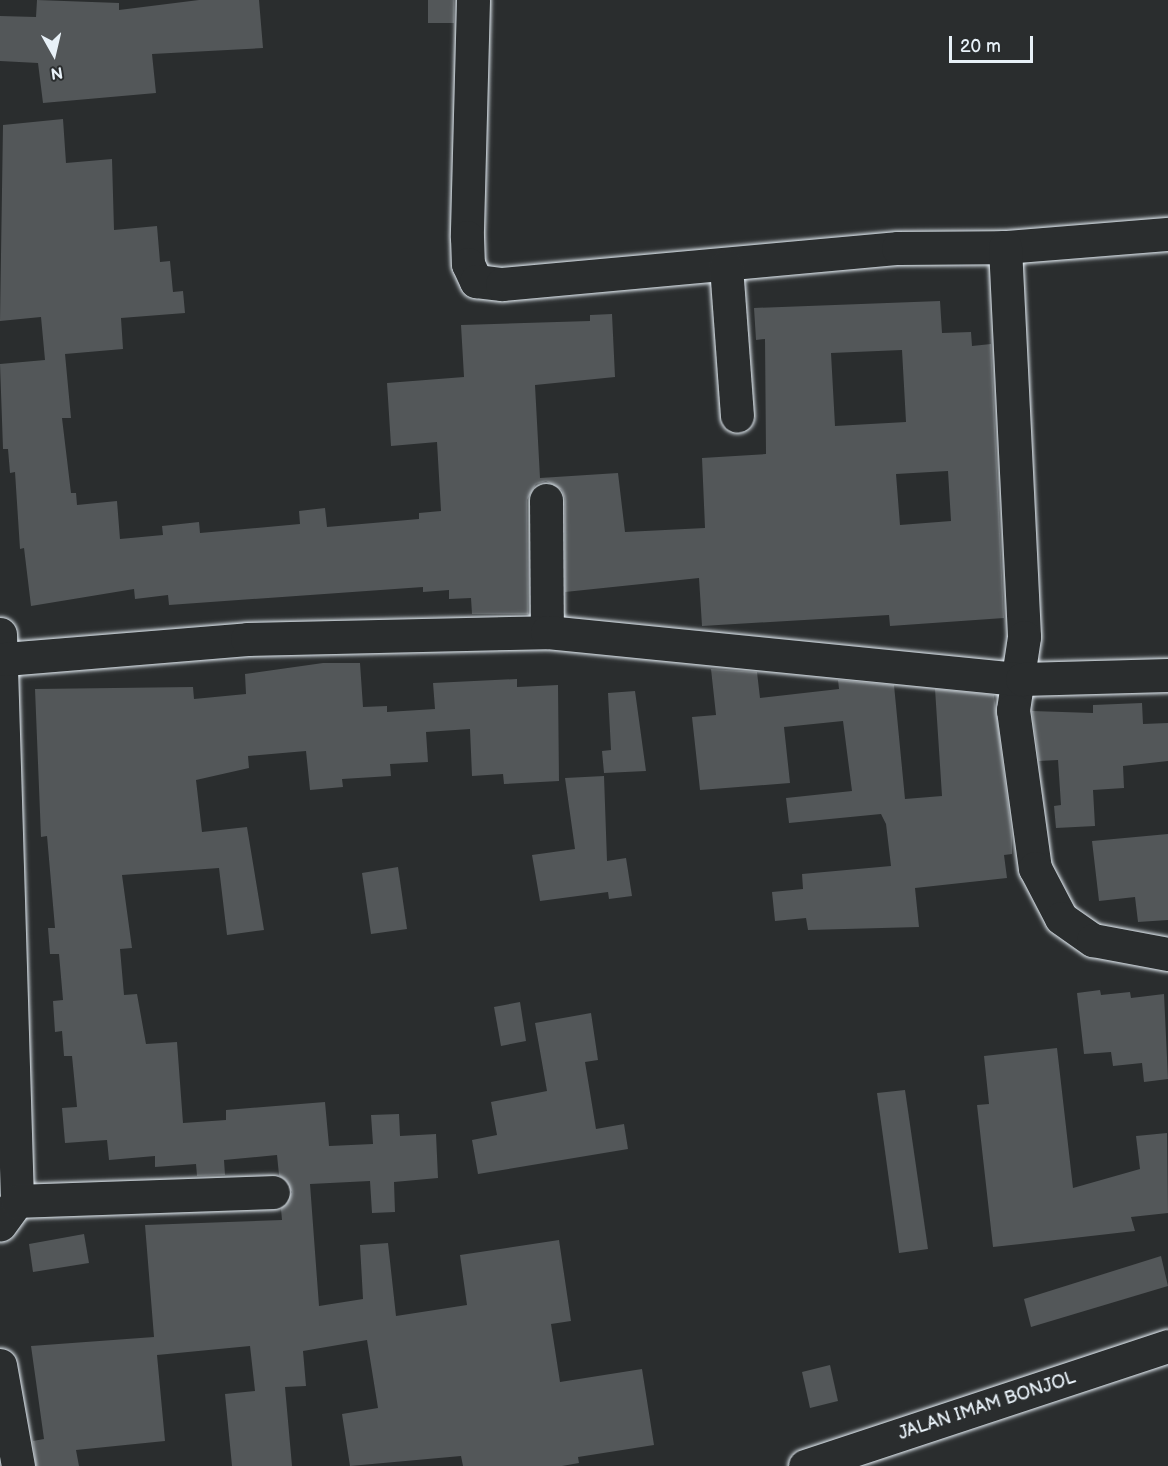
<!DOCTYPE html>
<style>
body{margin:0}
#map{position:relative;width:1168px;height:1466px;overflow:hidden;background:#2a2d2e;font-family:"Balsamiq Sans",sans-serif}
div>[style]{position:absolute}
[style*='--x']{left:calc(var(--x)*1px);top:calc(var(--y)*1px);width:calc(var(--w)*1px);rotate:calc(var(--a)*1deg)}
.building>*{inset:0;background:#535759}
.roads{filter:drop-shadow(0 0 2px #e8f1f8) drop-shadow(0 0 2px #e8f1f8)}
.minor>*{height:33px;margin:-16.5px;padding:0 16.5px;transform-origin:16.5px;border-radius:16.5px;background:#2a2d2e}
.major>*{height:33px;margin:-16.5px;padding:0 16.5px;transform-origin:16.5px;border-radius:16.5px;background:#2a2d2e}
span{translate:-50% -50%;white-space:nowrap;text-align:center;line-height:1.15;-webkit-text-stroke:5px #2a2d2e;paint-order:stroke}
.street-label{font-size:18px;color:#e8f1f8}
.north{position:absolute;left:24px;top:24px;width:60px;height:60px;-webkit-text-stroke:4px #2a2d2e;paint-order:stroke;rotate:172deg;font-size:16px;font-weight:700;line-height:24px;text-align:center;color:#e8f1f8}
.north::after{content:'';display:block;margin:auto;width:21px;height:27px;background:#e8f1f8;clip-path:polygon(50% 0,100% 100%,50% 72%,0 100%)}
.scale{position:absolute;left:949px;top:36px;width:84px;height:27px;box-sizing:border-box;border:3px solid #e8f1f8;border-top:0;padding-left:8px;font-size:18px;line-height:21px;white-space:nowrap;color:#e8f1f8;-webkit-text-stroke:4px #2a2d2e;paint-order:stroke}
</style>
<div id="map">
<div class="building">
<div style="clip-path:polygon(37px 0,119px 3px,119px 10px,199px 0,259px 0,263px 48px,152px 54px,156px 93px,43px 103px,38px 63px,0 61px,0 16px,36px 17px)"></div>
<div style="clip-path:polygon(428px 0,454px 0,454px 23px,428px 23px)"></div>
<div style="clip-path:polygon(evenodd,63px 119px,66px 163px,112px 159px,114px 230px,157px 226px,160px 262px,170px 261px,173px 292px,183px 291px,185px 313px,121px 318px,123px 349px,65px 354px,71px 418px,62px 418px,71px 493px,76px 493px,77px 505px,117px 501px,120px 539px,163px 535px,162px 526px,199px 522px,200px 533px,300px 524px,299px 511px,325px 508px,327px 527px,419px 519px,419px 513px,441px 511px,437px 442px,391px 446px,387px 383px,464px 377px,461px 325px,590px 321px,590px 315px,612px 314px,615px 377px,535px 385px,540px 478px,618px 473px,625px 532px,705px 528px,702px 458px,766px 454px,765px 339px,756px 340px,754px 308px,940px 301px,942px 333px,971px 332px,972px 346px,991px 344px,1004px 618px,890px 626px,889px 615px,702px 626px,699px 578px,565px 592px,565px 499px,562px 490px,546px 481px,536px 484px,527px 500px,528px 614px,472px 614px,471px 598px,449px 599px,449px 590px,423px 592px,423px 587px,169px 605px,168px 595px,135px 599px,134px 589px,31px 606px,24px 548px,20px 549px,15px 472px,10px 473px,8px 449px,3px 449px,0 364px,45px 360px,41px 317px,0 321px,3px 125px,63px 119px,902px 350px,906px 422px,835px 426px,831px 353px,902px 350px,63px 119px,948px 471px,951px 521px,900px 525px,896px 474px,948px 471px)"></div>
<div style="clip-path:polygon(323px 663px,360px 663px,363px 707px,387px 706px,387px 712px,435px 709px,433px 683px,517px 679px,517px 687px,558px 685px,559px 781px,504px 784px,503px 774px,472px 776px,470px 729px,426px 732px,428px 762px,390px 764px,391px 776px,342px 779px,343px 787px,310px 790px,306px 751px,248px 756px,249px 768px,196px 780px,202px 832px,247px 827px,264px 930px,227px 935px,219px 868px,122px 875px,132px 948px,120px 949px,124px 995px,137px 994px,146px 1044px,177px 1042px,183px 1123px,226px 1120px,226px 1110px,325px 1102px,329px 1146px,373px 1144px,371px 1115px,399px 1114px,400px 1136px,436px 1134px,438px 1178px,394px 1182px,395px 1212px,372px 1213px,370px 1181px,310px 1184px,319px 1306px,363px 1299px,360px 1245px,388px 1243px,396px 1316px,467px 1305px,460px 1255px,559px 1240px,571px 1321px,551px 1324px,560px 1382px,642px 1369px,654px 1445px,578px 1457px,579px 1463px,562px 1466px,463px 1466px,461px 1456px,350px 1466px,342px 1414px,378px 1408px,367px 1340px,303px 1351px,306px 1386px,285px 1387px,292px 1466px,232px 1466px,225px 1394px,255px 1391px,250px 1346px,157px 1355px,165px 1441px,76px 1450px,79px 1466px,36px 1466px,33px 1441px,44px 1439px,31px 1346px,154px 1337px,145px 1225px,282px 1220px,281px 1209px,292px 1192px,279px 1175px,277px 1155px,224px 1160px,225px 1175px,197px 1176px,196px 1164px,155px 1167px,155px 1156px,109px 1160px,107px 1140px,65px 1143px,62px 1108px,77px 1107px,72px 1056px,64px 1056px,62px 1031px,55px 1032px,53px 1001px,63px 1000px,59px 954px,50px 954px,48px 928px,55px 928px,47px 836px,41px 837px,35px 689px,193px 687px,194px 699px,246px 694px,245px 674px)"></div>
<div style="clip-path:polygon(711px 669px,757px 672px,760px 698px,839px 689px,838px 680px,894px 685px,905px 799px,942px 796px,935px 689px,994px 695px,1012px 836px,1012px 854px,1004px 855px,1007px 878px,915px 888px,919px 927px,808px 930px,806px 918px,775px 921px,772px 892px,803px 889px,802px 874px,891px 866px,886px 824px,881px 814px,789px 823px,786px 798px,852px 791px,843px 721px,784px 727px,790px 783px,700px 790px,692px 717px,716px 715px)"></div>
<div style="clip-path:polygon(635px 691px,646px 771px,604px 773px,602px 751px,611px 750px,608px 693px)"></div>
<div style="clip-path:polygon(1142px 703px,1143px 724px,1168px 723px,1168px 761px,1123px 766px,1124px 788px,1093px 790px,1095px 826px,1056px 828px,1054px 806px,1061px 805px,1058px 760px,1039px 761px,1032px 711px,1093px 713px,1093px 705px)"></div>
<div style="clip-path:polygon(604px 776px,607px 861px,626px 858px,632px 896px,609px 899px,608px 892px,540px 901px,532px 855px,575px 849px,565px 778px)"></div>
<div style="clip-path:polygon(1168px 834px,1168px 920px,1138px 922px,1135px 897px,1099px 901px,1092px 841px)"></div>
<div style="clip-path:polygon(398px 867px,407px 929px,371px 934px,362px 873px)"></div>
<div style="clip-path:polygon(1100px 990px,1101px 995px,1130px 992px,1131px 998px,1164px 994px,1168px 1079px,1144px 1082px,1142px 1063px,1113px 1066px,1111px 1052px,1084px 1054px,1077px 993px)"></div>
<div style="clip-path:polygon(520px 1002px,526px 1041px,501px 1046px,494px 1007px)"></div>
<div style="clip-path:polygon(591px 1013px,598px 1060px,585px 1062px,596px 1129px,624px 1124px,628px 1149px,478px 1174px,472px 1140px,497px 1135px,491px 1102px,547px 1091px,535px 1023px)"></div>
<div style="clip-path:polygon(1057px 1048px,1073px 1188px,1140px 1169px,1136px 1136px,1167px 1133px,1168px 1213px,1131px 1217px,1135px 1231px,993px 1247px,977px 1105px,989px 1104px,984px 1056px)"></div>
<div style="clip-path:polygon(905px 1090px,928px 1249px,899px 1253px,877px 1093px)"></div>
<div style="clip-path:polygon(84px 1234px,89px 1263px,33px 1272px,29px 1244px)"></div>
<div style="clip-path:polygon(1161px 1256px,1168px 1286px,1031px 1327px,1024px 1299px)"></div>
<div style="clip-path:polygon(830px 1365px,838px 1401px,810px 1408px,802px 1372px)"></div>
</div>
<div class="roads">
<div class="minor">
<div style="--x:473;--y:0;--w:237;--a:91.5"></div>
<div style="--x:467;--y:237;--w:27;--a:88"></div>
<div style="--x:468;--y:264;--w:19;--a:65"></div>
<div style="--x:476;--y:281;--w:26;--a:7"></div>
<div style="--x:502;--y:284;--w:398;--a:-5.2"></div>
<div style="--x:898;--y:248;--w:107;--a:-0.5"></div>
<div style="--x:1005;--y:247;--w:164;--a:-4.6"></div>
<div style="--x:1005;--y:247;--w:390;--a:87.2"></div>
<div style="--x:1024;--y:637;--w:74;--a:98.6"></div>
<div style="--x:1013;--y:710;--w:160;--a:82.1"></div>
<div style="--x:1035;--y:868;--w:56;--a:62.5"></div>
<div style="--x:1061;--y:918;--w:39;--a:35"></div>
<div style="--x:1093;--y:940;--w:76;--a:10.6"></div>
<div style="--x:726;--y:266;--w:150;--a:85.8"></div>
<div style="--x:546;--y:500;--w:132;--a:89.6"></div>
<div style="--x:0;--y:634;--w:567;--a:88.28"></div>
<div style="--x:17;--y:1201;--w:29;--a:126"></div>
<div style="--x:5;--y:659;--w:243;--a:-4.7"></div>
<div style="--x:247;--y:639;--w:300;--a:-1.3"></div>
<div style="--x:547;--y:632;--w:477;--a:5.7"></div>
<div style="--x:1022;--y:679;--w:146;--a:-1.6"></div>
<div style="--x:17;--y:1201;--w:256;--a:-2"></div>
<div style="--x:0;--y:1365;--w:103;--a:79.9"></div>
</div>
<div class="major">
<div style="--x:805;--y:1466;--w:382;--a:-18.3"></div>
</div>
</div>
<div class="street-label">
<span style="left:987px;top:1406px;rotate:-18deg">JALAN IMAM BONJOL</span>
</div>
<div class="north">N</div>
<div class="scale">20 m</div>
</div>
